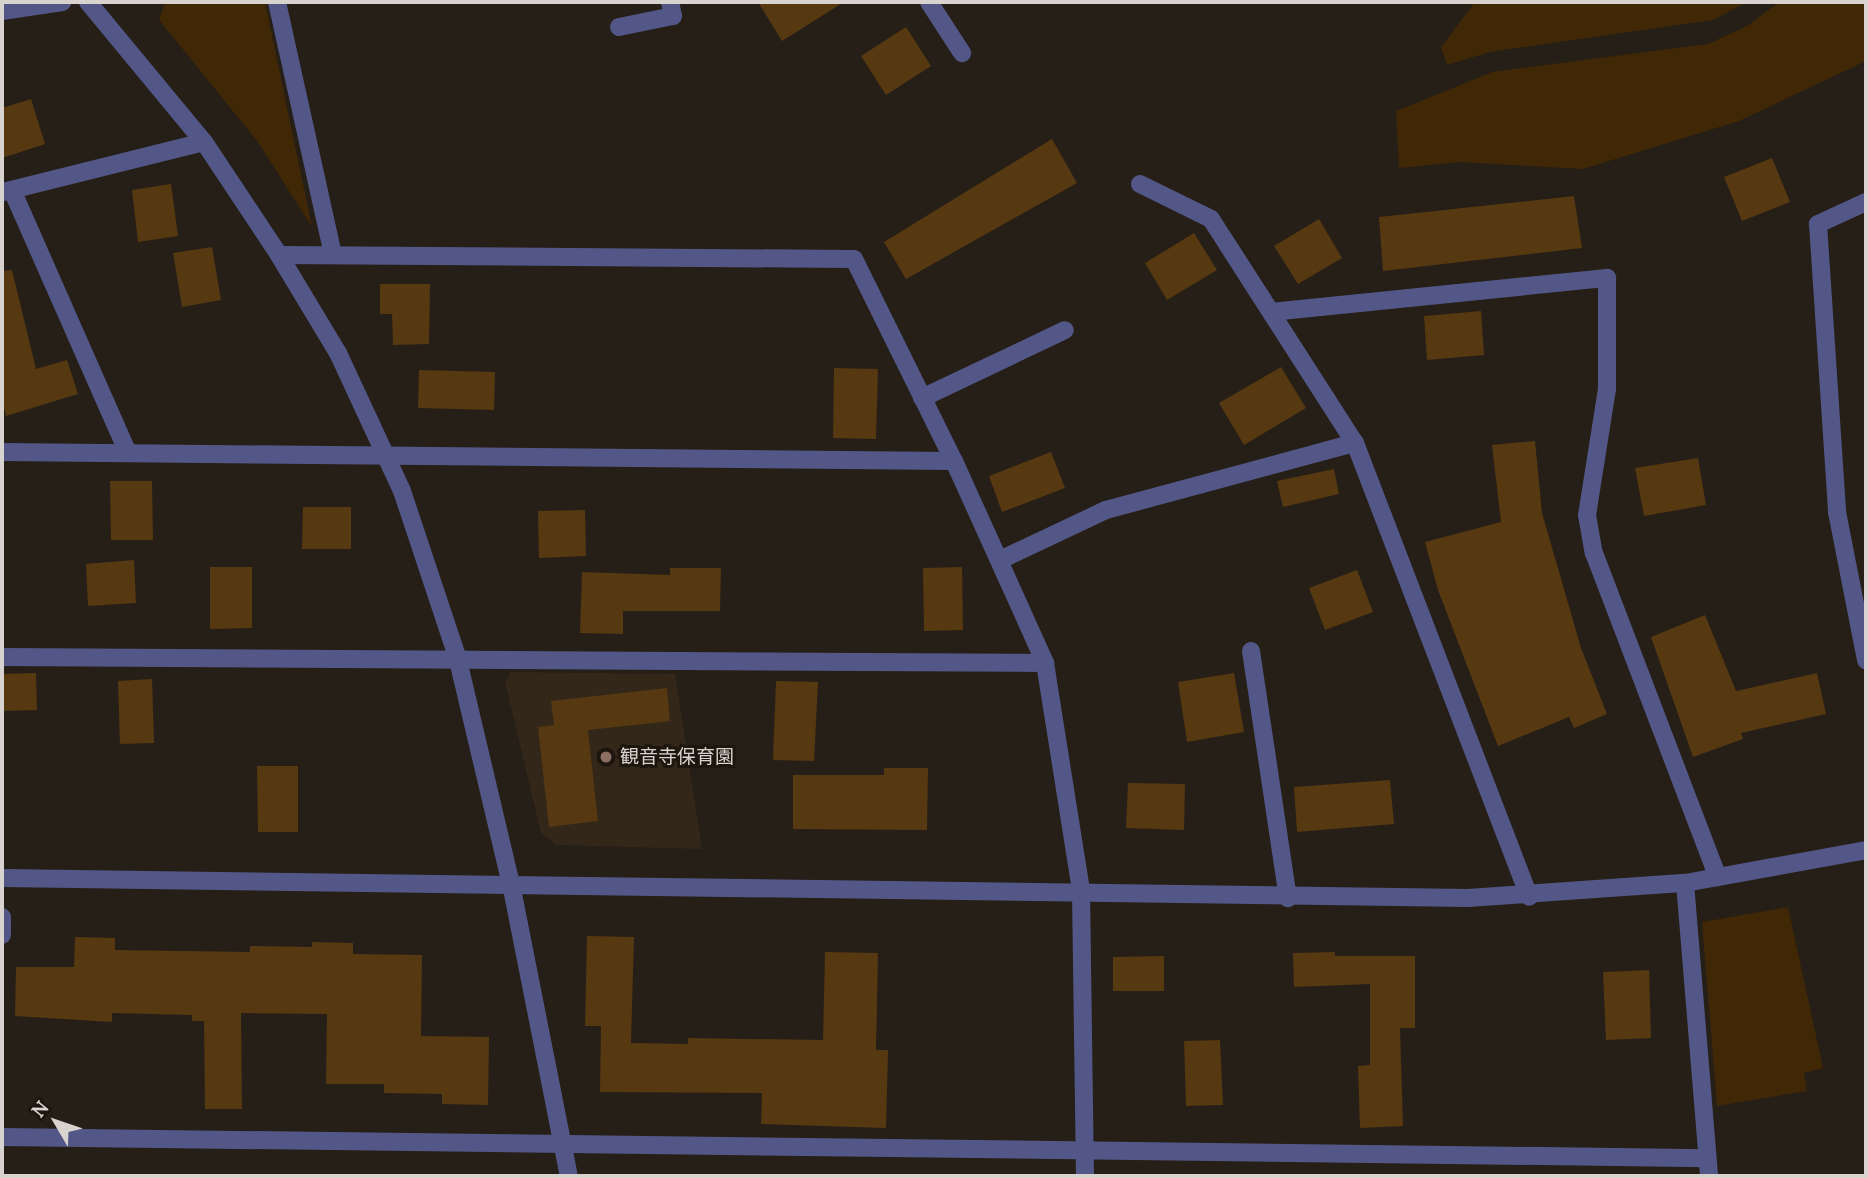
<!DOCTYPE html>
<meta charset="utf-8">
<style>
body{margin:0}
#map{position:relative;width:1868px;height:1178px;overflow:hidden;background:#261f17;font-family:Lora,"Noto Sans JP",serif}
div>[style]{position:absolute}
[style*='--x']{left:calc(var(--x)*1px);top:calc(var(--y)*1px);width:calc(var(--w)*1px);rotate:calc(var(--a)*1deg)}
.built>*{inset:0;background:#33271a}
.green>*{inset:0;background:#402705}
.building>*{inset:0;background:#563811}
.minor>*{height:18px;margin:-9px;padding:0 9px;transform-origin:9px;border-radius:9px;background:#535788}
.tertiary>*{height:18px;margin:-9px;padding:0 9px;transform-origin:9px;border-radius:9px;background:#535788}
.dots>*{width:19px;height:19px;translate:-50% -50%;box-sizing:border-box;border:4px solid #1d160e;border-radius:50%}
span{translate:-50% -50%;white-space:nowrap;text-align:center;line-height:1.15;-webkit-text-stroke:6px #1d160e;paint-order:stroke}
.poi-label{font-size:19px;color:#d8d3ce}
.left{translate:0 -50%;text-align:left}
.frame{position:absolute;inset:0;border:4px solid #d8d3ce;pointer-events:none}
.north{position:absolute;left:21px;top:1087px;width:70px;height:70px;-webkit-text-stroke:5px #1d160e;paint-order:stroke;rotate:309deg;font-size:19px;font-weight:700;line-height:28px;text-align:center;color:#d8d3ce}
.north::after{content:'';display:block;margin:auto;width:24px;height:32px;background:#d8d3ce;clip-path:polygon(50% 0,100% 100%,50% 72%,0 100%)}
</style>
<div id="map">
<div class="built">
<div style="clip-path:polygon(511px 672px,675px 674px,702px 849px,556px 845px,541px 833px,505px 682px)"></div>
</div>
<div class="green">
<div style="clip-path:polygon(177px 2px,265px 2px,312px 227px,258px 142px,159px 20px,164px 5px)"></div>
<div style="clip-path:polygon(1475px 2px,1747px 2px,1713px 20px,1490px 52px,1447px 65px,1441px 47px)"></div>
<div style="clip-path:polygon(1779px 2px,1866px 2px,1866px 61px,1739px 121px,1583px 169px,1460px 162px,1399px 168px,1396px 111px,1492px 72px,1708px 44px,1747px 26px)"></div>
<div style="clip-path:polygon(1788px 907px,1823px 1068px,1804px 1073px,1807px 1091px,1717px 1106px,1702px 922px)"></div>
</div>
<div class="building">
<div style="clip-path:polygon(758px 2px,844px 2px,782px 41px)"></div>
<div style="clip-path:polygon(906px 27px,931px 66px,886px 95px,861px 56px)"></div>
<div style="clip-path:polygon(31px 99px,45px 144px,2px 158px,2px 108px)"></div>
<div style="clip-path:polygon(1052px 139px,1077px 183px,906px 279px,884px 242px)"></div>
<div style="clip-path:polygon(1772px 158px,1790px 202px,1742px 221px,1724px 177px)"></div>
<div style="clip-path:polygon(171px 184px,178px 236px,138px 242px,132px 190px)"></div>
<div style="clip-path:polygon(1574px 196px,1582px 248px,1383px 271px,1379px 217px)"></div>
<div style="clip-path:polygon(1319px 219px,1342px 258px,1298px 284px,1274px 246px)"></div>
<div style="clip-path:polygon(1194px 233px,1217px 270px,1167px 300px,1145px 263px)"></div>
<div style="clip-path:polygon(212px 247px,221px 300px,182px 307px,173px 253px)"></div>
<div style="clip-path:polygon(12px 270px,36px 369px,67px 360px,78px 394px,6px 416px,2px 400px,2px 271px)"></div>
<div style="clip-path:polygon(380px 284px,430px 284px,429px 344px,393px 345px,392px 314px,380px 314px)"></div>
<div style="clip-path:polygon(1481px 311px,1484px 355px,1427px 360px,1424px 316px)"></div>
<div style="clip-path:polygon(1281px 367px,1306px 408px,1244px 445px,1219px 403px)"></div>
<div style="clip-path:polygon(834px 368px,878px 369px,876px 439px,833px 438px)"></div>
<div style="clip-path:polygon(419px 370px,495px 372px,494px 410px,418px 408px)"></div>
<div style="clip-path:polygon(1535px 441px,1542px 513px,1581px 648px,1607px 714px,1574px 728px,1569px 717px,1498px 746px,1438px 590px,1425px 542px,1501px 522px,1492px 445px)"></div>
<div style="clip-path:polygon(1051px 452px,1065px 488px,1002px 512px,989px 476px)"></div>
<div style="clip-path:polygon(1698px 458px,1706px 505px,1644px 516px,1635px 468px)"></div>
<div style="clip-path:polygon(1334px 469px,1339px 494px,1283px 507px,1277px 481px)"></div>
<div style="clip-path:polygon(110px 481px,152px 481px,153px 540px,111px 540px)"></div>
<div style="clip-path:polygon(303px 507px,351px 507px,351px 549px,302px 549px)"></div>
<div style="clip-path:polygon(585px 510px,586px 556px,539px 558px,538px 511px)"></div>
<div style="clip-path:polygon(134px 560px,136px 603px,88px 606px,86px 564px)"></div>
<div style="clip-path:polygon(210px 567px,252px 567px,252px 628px,210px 629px)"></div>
<div style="clip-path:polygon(962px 567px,963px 630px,924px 631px,923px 568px)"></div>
<div style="clip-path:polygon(670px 568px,721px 568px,720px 611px,623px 611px,623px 634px,580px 633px,582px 572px,670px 575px)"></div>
<div style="clip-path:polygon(1357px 570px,1373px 612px,1325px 630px,1309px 588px)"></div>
<div style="clip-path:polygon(1705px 615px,1736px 691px,1817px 673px,1826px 714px,1741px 733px,1743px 739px,1693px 757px,1651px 637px)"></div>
<div style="clip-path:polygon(36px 673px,37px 710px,2px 711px,2px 674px)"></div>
<div style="clip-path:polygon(1234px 673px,1244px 732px,1187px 742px,1178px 682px)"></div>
<div style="clip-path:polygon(152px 679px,154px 743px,120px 744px,118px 681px)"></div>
<div style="clip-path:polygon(776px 681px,818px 682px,814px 761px,773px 760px)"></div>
<div style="clip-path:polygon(667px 688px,670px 721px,588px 730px,598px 821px,549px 827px,538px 727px,554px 725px,551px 701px)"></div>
<div style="clip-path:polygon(257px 766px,298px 766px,298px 832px,258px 832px)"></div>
<div style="clip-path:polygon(884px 768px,928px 768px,927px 830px,793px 829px,793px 775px,884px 775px)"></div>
<div style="clip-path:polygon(1390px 780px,1394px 824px,1297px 832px,1294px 787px)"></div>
<div style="clip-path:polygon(1128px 783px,1185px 784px,1184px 830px,1126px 828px)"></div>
<div style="clip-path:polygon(587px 936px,634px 937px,631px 1043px,688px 1044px,688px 1038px,823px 1040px,825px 952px,878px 953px,876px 1050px,888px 1050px,886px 1128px,761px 1124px,762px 1093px,600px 1092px,601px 1026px,585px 1026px)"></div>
<div style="clip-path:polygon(75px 937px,115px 938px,115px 950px,250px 952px,250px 946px,312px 947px,312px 942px,353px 943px,353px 954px,422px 955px,421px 1036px,489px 1037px,488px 1105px,442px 1104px,442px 1094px,384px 1093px,384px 1084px,326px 1084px,327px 1014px,241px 1013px,242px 1109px,205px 1109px,204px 1021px,192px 1021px,192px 1015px,112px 1013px,112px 1022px,15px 1016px,16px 967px,74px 967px)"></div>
<div style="clip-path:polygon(1335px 952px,1335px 956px,1415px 956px,1415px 1028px,1400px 1028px,1403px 1126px,1360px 1128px,1358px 1066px,1370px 1065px,1370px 984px,1294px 987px,1293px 953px)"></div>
<div style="clip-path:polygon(1164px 956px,1164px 991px,1113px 991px,1113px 957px)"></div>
<div style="clip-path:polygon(1649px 970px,1651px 1038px,1606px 1040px,1603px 972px)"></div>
<div style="clip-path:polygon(1220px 1040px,1223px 1105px,1186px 1106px,1184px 1041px)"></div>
</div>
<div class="minor">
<div style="--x:277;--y:2;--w:259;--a:77.5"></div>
<div style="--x:929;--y:2;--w:61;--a:57.1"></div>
<div style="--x:619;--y:27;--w:55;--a:-11.5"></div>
<div style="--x:673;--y:16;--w:14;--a:-102"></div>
<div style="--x:1140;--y:184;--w:79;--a:26.2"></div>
<div style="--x:1211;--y:219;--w:266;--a:57.3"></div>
<div style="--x:1355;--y:443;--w:486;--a:69"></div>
<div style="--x:12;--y:190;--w:285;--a:66.2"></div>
<div style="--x:3;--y:192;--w:207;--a:-14"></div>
<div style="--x:1866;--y:202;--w:53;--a:155.4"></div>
<div style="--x:1818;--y:224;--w:289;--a:86.2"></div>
<div style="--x:1837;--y:512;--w:151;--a:78.9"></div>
<div style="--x:279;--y:255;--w:575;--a:0.4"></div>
<div style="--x:854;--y:259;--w:225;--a:63.7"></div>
<div style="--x:1271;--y:312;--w:338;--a:-5.8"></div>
<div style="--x:1607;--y:278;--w:111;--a:90"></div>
<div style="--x:1607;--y:389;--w:128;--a:99"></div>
<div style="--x:1587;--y:515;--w:39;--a:80"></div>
<div style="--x:1594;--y:553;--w:347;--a:69.1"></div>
<div style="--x:922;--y:398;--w:158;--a:-25.4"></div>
<div style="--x:2;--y:452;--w:952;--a:0.54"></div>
<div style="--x:954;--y:461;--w:222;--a:65.7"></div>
<div style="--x:1045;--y:663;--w:231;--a:81"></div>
<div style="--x:1081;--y:891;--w:285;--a:89.2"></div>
<div style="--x:1000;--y:560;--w:117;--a:-25.3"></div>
<div style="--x:1106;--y:510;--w:258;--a:-15.1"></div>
<div style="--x:1251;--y:651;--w:250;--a:81.5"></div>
<div style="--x:2;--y:657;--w:1043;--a:0.33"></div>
<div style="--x:1685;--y:883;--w:294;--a:85.3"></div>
<div style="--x:2;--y:917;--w:18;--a:90"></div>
<div style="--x:2;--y:1137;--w:1705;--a:0.71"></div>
</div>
<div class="tertiary">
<div style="--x:88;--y:2;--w:182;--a:50.4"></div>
<div style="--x:204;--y:142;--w:136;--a:56.4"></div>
<div style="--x:279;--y:255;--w:114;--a:59"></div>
<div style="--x:338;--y:353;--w:152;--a:65.1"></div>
<div style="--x:402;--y:491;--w:174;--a:71.6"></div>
<div style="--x:457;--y:656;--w:239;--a:76.7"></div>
<div style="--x:512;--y:889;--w:293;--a:78.8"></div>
<div style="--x:2;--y:11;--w:61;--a:-8.5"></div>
<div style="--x:2;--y:878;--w:1466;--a:0.78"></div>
<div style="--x:1468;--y:898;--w:218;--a:-4"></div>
<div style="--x:1685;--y:883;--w:184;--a:-10.3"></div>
</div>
<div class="dots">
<div style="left:606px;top:757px;background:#8d6e63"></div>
</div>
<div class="poi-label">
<span class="left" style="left:620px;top:757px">観音寺保育園</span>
</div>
<div class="frame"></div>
<div class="north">N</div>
</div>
